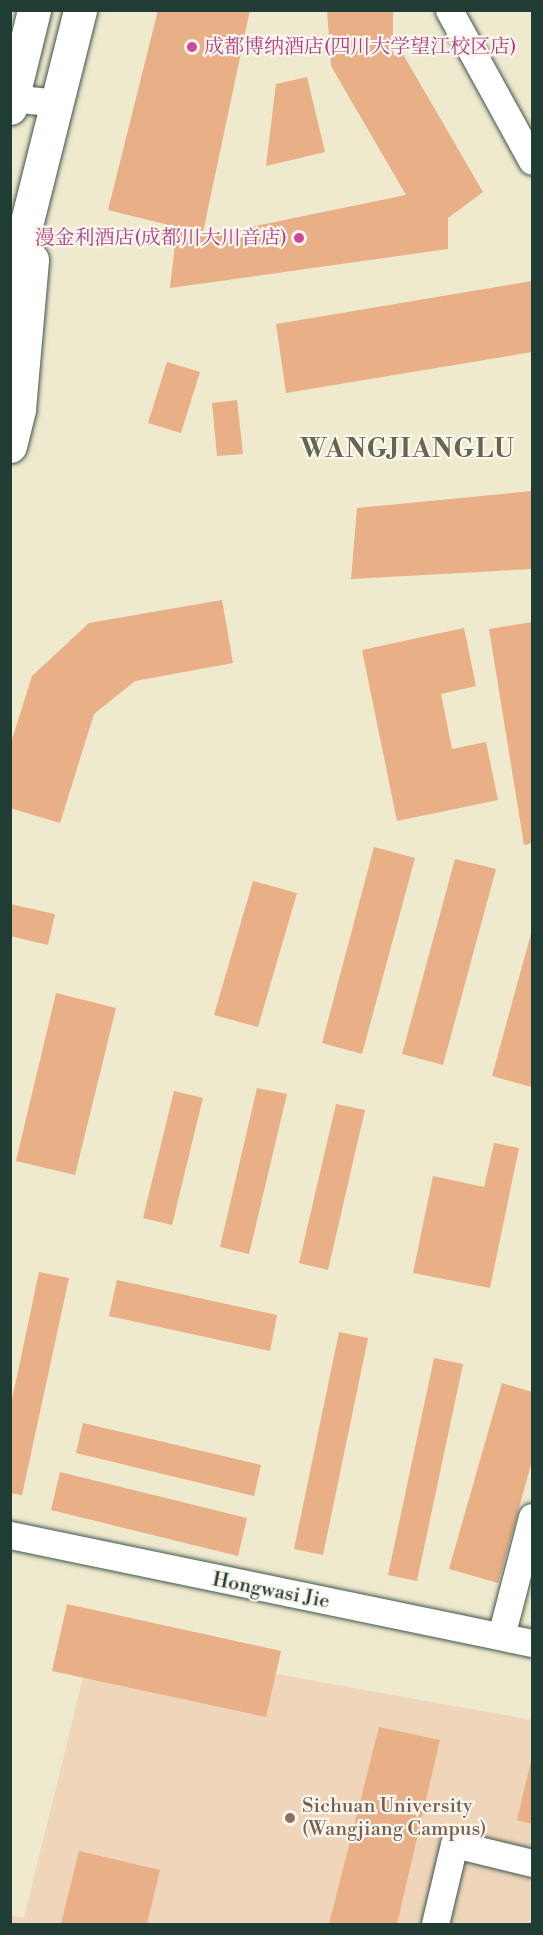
<!DOCTYPE html>
<meta charset="utf-8">
<style>
body{margin:0}
#map{position:relative;width:543px;height:1935px;overflow:hidden;background:#efe9ce;font-family:"Libre Bodoni","Noto Serif SC",serif}
div>[style]{position:absolute}
[style*='--x']{left:calc(var(--x)*1px);top:calc(var(--y)*1px);width:calc(var(--w)*1px);rotate:calc(var(--a)*1deg)}
.built>*{inset:0;background:#efd6bb}
.building>*{inset:0;background:#e9af87}
.roads{filter:drop-shadow(0 0 2px #3e574b) drop-shadow(0 0 2px #3e574b)}
.minor>*{height:27px;margin:-13.5px;padding:0 13.5px;transform-origin:13.5px;border-radius:13.5px;background:#fff}
.major>*{height:33px;margin:-16.5px;padding:0 16.5px;transform-origin:16.5px;border-radius:16.5px;background:#fff}
.dots>*{width:16px;height:16px;translate:-50% -50%;box-sizing:border-box;border:3px solid #fbf7ec;border-radius:50%}
span{translate:-50% -50%;white-space:nowrap;text-align:center;line-height:1.15;-webkit-text-stroke:4.5px #fbf7ec;paint-order:stroke}
.hotel-label{font-size:20px;color:#b23c85}
.left{translate:0 -50%;text-align:left}
.right{translate:-100% -50%;text-align:right}
.street-label{font-size:20px;color:#1f3d34}
.education-label{font-size:20px;color:#785e54}
.district-label{font-size:26px;color:#666551;font-weight:700;letter-spacing:1.5px}
.frame{position:absolute;inset:0;border:12px solid #1f3d34;pointer-events:none}
</style>
<div id="map">
<div class="built">
<div style="clip-path:polygon(92px 1641px,532px 1720px,532px 1924px,11px 1924px,11px 1915px,24px 1918px)"></div>
</div>
<div class="building">
<div style="clip-path:polygon(158px 10px,250px 10px,202px 237px,406px 195px,331px 66px,327px 10px,393px 10px,393px 37px,483px 192px,448px 218px,448px 249px,170px 288px,177px 227px,108px 210px)"></div>
<div style="clip-path:polygon(307px 77px,325px 152px,266px 166px,276px 84px)"></div>
<div style="clip-path:polygon(532px 281px,532px 352px,286px 393px,276px 324px)"></div>
<div style="clip-path:polygon(167px 362px,200px 372px,181px 433px,148px 423px)"></div>
<div style="clip-path:polygon(237px 400px,243px 454px,217px 456px,212px 403px)"></div>
<div style="clip-path:polygon(532px 491px,532px 569px,351px 579px,357px 508px)"></div>
<div style="clip-path:polygon(222px 600px,233px 663px,135px 681px,94px 714px,60px 823px,10px 808px,10px 746px,32px 676px,89px 623px)"></div>
<div style="clip-path:polygon(532px 622px,532px 843px,524px 845px,489px 629px)"></div>
<div style="clip-path:polygon(464px 628px,476px 686px,441px 694px,452px 749px,486px 742px,498px 800px,397px 821px,362px 650px)"></div>
<div style="clip-path:polygon(374px 847px,415px 858px,362px 1054px,322px 1043px)"></div>
<div style="clip-path:polygon(455px 859px,496px 869px,443px 1065px,402px 1054px)"></div>
<div style="clip-path:polygon(253px 881px,297px 893px,258px 1027px,214px 1015px)"></div>
<div style="clip-path:polygon(10px 904px,55px 914px,48px 945px,10px 936px)"></div>
<div style="clip-path:polygon(532px 930px,532px 1087px,492px 1076px)"></div>
<div style="clip-path:polygon(56px 993px,116px 1008px,75px 1175px,16px 1161px)"></div>
<div style="clip-path:polygon(257px 1088px,287px 1094px,249px 1254px,220px 1247px)"></div>
<div style="clip-path:polygon(174px 1091px,203px 1098px,172px 1225px,143px 1218px)"></div>
<div style="clip-path:polygon(336px 1104px,365px 1110px,328px 1270px,299px 1263px)"></div>
<div style="clip-path:polygon(494px 1143px,519px 1148px,490px 1288px,413px 1273px,433px 1176px,484px 1187px)"></div>
<div style="clip-path:polygon(39px 1272px,69px 1278px,22px 1495px,10px 1493px,10px 1409px)"></div>
<div style="clip-path:polygon(117px 1280px,277px 1315px,270px 1351px,109px 1316px)"></div>
<div style="clip-path:polygon(339px 1332px,368px 1338px,323px 1555px,294px 1549px)"></div>
<div style="clip-path:polygon(434px 1358px,463px 1364px,417px 1581px,388px 1575px)"></div>
<div style="clip-path:polygon(502px 1383px,532px 1392px,532px 1461px,498px 1583px,449px 1569px)"></div>
<div style="clip-path:polygon(83px 1423px,261px 1465px,254px 1496px,76px 1453px)"></div>
<div style="clip-path:polygon(60px 1472px,247px 1518px,238px 1556px,51px 1510px)"></div>
<div style="clip-path:polygon(67px 1604px,281px 1651px,266px 1717px,52px 1671px)"></div>
<div style="clip-path:polygon(379px 1727px,440px 1740px,397px 1924px,329px 1924px)"></div>
<div style="clip-path:polygon(532px 1756px,532px 1824px,517px 1820px)"></div>
<div style="clip-path:polygon(79px 1851px,160px 1870px,147px 1924px,61px 1924px)"></div>
</div>
<div class="roads">
<div class="minor">
<div style="--x:449;--y:10;--w:172;--a:61.2"></div>
<div style="--x:10;--y:98;--w:48;--a:5.9"></div>
<div style="--x:10;--y:1535;--w:533;--a:11.69"></div>
<div style="--x:501;--y:1636;--w:123;--a:-75.4"></div>
<div style="--x:435;--y:1924;--w:82;--a:-76.6"></div>
<div style="--x:454;--y:1844;--w:80;--a:13.7"></div>
</div>
<div class="major">
<div style="--x:10;--y:108;--w:101;--a:-76.2"></div>
<div style="--x:10;--y:289;--w:288;--a:-75.9"></div>
<div style="--x:10;--y:446;--w:38;--a:-76"></div>
<div style="--x:19;--y:409;--w:150;--a:-85"></div>
</div>
</div>
<div class="dots">
<div style="left:192px;top:47px;background:#d1479c"></div>
<div style="left:299px;top:238px;background:#d1479c"></div>
<div style="left:290px;top:1818px;background:#8d6e63"></div>
</div>
<div class="hotel-label">
<span class="left" style="left:204px;top:47px">成都博纳酒店(四川大学望江校区店)</span>
<span class="right" style="left:287px;top:238px">漫金利酒店(成都川大川音店)</span>
</div>
<div class="street-label">
<span style="left:271px;top:1591px;rotate:11deg">Hongwasi Jie</span>
</div>
<div class="education-label">
<span class="left" style="left:302px;top:1818px">Sichuan University<br>(Wangjiang Campus)</span>
</div>
<div class="district-label">
<span style="left:408px;top:450px">WANGJIANGLU</span>
</div>
<div class="frame"></div>
</div>
